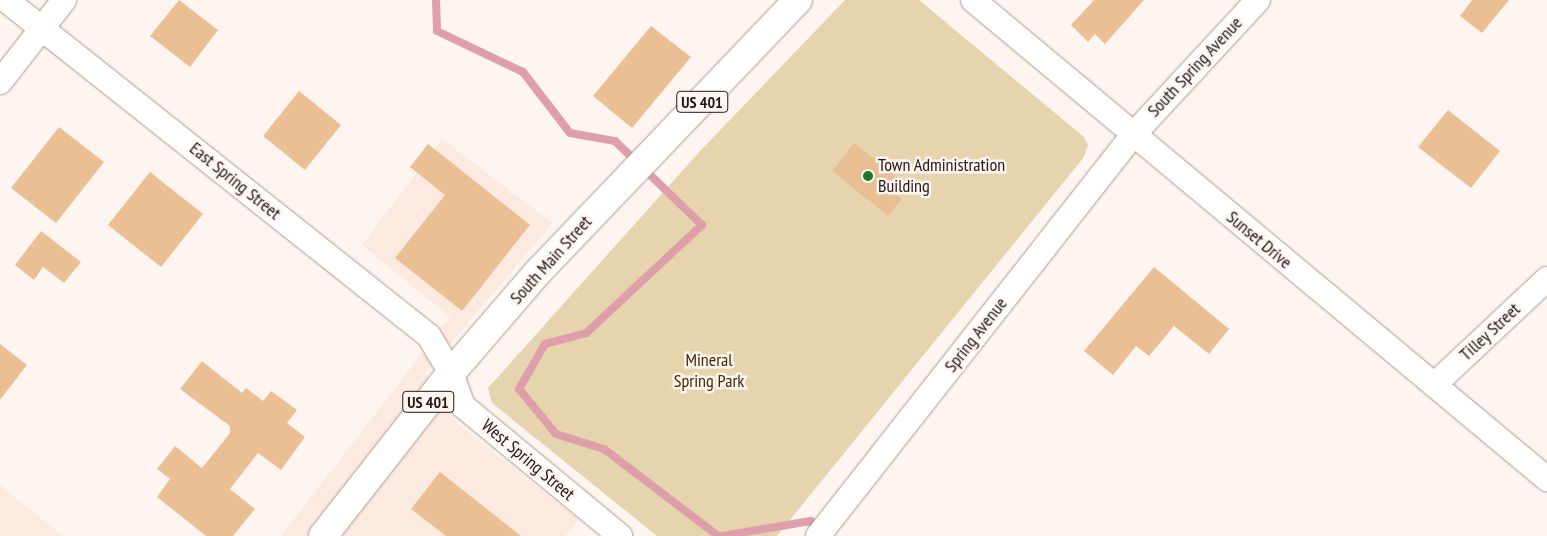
<!DOCTYPE html>
<style>
body{margin:0}
#map{position:relative;width:1547px;height:536px;overflow:hidden;background:#fef5f1;font-family:"PT Sans Narrow",sans-serif}
div>[style]{position:absolute}
[style*='--x']{left:calc(var(--x)*1px);top:calc(var(--y)*1px);width:calc(var(--w)*1px);rotate:calc(var(--a)*1deg)}
.built>*{inset:0;background:#fceae1}
.green>*{inset:0;background:#e6d4ae}
.stream>*{height:8px;margin:-4px;padding:0 4px;transform-origin:4px;border-radius:4px;background:#de9fab}
.building>*{inset:0;background:#ebbf94}
.roads{filter:drop-shadow(0 0 1px #ae9a90) drop-shadow(0 0 1px #ae9a90)}
.minor>*{height:24px;margin:-12px;padding:0 12px;transform-origin:12px;border-radius:12px;background:#fff}
.primary>*{height:28px;margin:-14px;padding:0 14px;transform-origin:14px;border-radius:14px;background:#fff}
.dots>*{width:14px;height:14px;translate:-50% -50%;box-sizing:border-box;border:2px solid #fef5f1;border-radius:50%}
span{translate:-50% -50%;white-space:nowrap;text-align:center;line-height:1.15;-webkit-text-stroke:5px #fef5f1;paint-order:stroke}
.shield-label span{padding:1px 4px;background:#fef5f1;border:1px solid;border-radius:4px;-webkit-text-stroke-width:0}
.shield-label{font-size:16px;color:#201915;font-weight:700}
.street-label{font-size:18px;color:#201915}
.poi-label{font-size:18px;color:#201915}
.left{translate:0 -50%;text-align:left}
.park-label{font-size:18px;color:#3e2c00}
</style>
<div id="map">
<div class="built">
<div style="clip-path:polygon(442px 139px,553px 223px,425px 373px,457px 423px,579px 520px,565px 536px,281px 536px,450px 317px,362px 245px)"></div>
<div style="clip-path:polygon(0 485px,63px 536px,0 536px)"></div>
</div>
<div class="green">
<div style="clip-path:polygon(845px 0,919px 0,1084px 137px,1088px 145px,1084px 157px,777px 536px,657px 536px,492px 403px,488px 388px,701px 150px)"></div>
</div>
<div class="stream">
<div style="--x:436;--y:0;--w:31;--a:88"></div>
<div style="--x:437;--y:31;--w:95;--a:25.5"></div>
<div style="--x:523;--y:72;--w:77;--a:52.4"></div>
<div style="--x:570;--y:133;--w:46;--a:10.1"></div>
<div style="--x:615;--y:141;--w:121;--a:44"></div>
<div style="--x:702;--y:225;--w:158;--a:137"></div>
<div style="--x:586;--y:333;--w:42;--a:165"></div>
<div style="--x:545;--y:344;--w:52;--a:120"></div>
<div style="--x:519;--y:389;--w:58;--a:50.6"></div>
<div style="--x:556;--y:434;--w:50;--a:17.4"></div>
<div style="--x:604;--y:449;--w:143;--a:37.3"></div>
<div style="--x:722;--y:536;--w:90;--a:-9.6"></div>
<div style="--x:811;--y:521;--w:13;--a:51"></div>
</div>
<div class="building">
<div style="clip-path:polygon(179px 0,218px 30px,190px 67px,150px 36px)"></div>
<div style="clip-path:polygon(1094px 0,1144px 0,1105px 44px,1095px 34px,1088px 42px,1071px 25px)"></div>
<div style="clip-path:polygon(1472px 0,1509px 0,1482px 33px,1460px 16px)"></div>
<div style="clip-path:polygon(651px 26px,691px 57px,632px 128px,593px 96px)"></div>
<div style="clip-path:polygon(299px 91px,341px 125px,305px 170px,263px 136px)"></div>
<div style="clip-path:polygon(1448px 110px,1500px 151px,1471px 188px,1418px 147px)"></div>
<div style="clip-path:polygon(59px 127px,104px 162px,56px 223px,11px 188px)"></div>
<div style="clip-path:polygon(854px 143px,904px 182px,894px 193px,902px 199px,888px 216px,832px 171px)"></div>
<div style="clip-path:polygon(428px 144px,530px 225px,462px 311px,395px 258px,445px 195px,410px 167px)"></div>
<div style="clip-path:polygon(150px 172px,203px 214px,161px 267px,108px 225px)"></div>
<div style="clip-path:polygon(41px 231px,81px 262px,64px 283px,43px 267px,34px 280px,15px 265px)"></div>
<div style="clip-path:polygon(1154px 267px,1229px 329px,1209px 354px,1174px 326px,1149px 356px,1136px 346px,1113px 375px,1084px 351px)"></div>
<div style="clip-path:polygon(0 344px,27px 365px,0 400px)"></div>
<div style="clip-path:polygon(202px 361px,242px 393px,246px 388px,263px 401px,271px 391px,297px 410px,287px 423px,305px 437px,281px 470px,258px 453px,230px 489px,255px 509px,233px 536px,206px 536px,157px 497px,170px 479px,157px 469px,175px 446px,202px 468px,230px 433px,230px 426px,180px 389px)"></div>
<div style="clip-path:polygon(440px 472px,521px 536px,446px 536px,411px 509px)"></div>
</div>
<div class="roads">
<div class="minor">
<div style="--x:6;--y:0;--w:540;--a:38.46"></div>
<div style="--x:429;--y:336;--w:43;--a:59.3"></div>
<div style="--x:451;--y:373;--w:35;--a:70"></div>
<div style="--x:463;--y:406;--w:204;--a:39.6"></div>
<div style="--x:973;--y:0;--w:748;--a:39.84"></div>
<div style="--x:0;--y:82;--w:104;--a:-52"></div>
<div style="--x:1434;--y:385;--w:155;--a:-43.2"></div>
<div style="--x:818;--y:536;--w:510;--a:-51.85"></div>
<div style="--x:1133;--y:135;--w:184;--a:-47.2"></div>
</div>
<div class="primary">
<div style="--x:323;--y:536;--w:207;--a:-51.9"></div>
<div style="--x:451;--y:373;--w:133;--a:-49.3"></div>
<div style="--x:538;--y:272;--w:376;--a:-46.3"></div>
</div>
</div>
<div class="dots">
<div style="left:868px;top:176px;background:#197727"></div>
</div>
<div class="shield-label">
<span style="left:702px;top:102px">US 401</span>
<span style="left:428px;top:402px">US 401</span>
</div>
<div class="street-label">
<span style="left:1195px;top:67px;rotate:-47deg">South Spring Avenue</span>
<span style="left:235px;top:181px;rotate:39deg">East Spring Street</span>
<span style="left:1259px;top:240px;rotate:40deg">Sunset Drive</span>
<span style="left:551px;top:260px;rotate:-48deg">South Main Street</span>
<span style="left:1490px;top:332px;rotate:-43deg">Tilley Street</span>
<span style="left:976px;top:335px;rotate:-52deg">Spring Avenue</span>
<span style="left:528px;top:460px;rotate:40deg">West Spring Street</span>
</div>
<div class="poi-label">
<span class="left" style="left:878px;top:176px">Town Administration<br>Building</span>
</div>
<div class="park-label">
<span style="left:709px;top:371px">Mineral<br>Spring Park</span>
</div>
</div>
